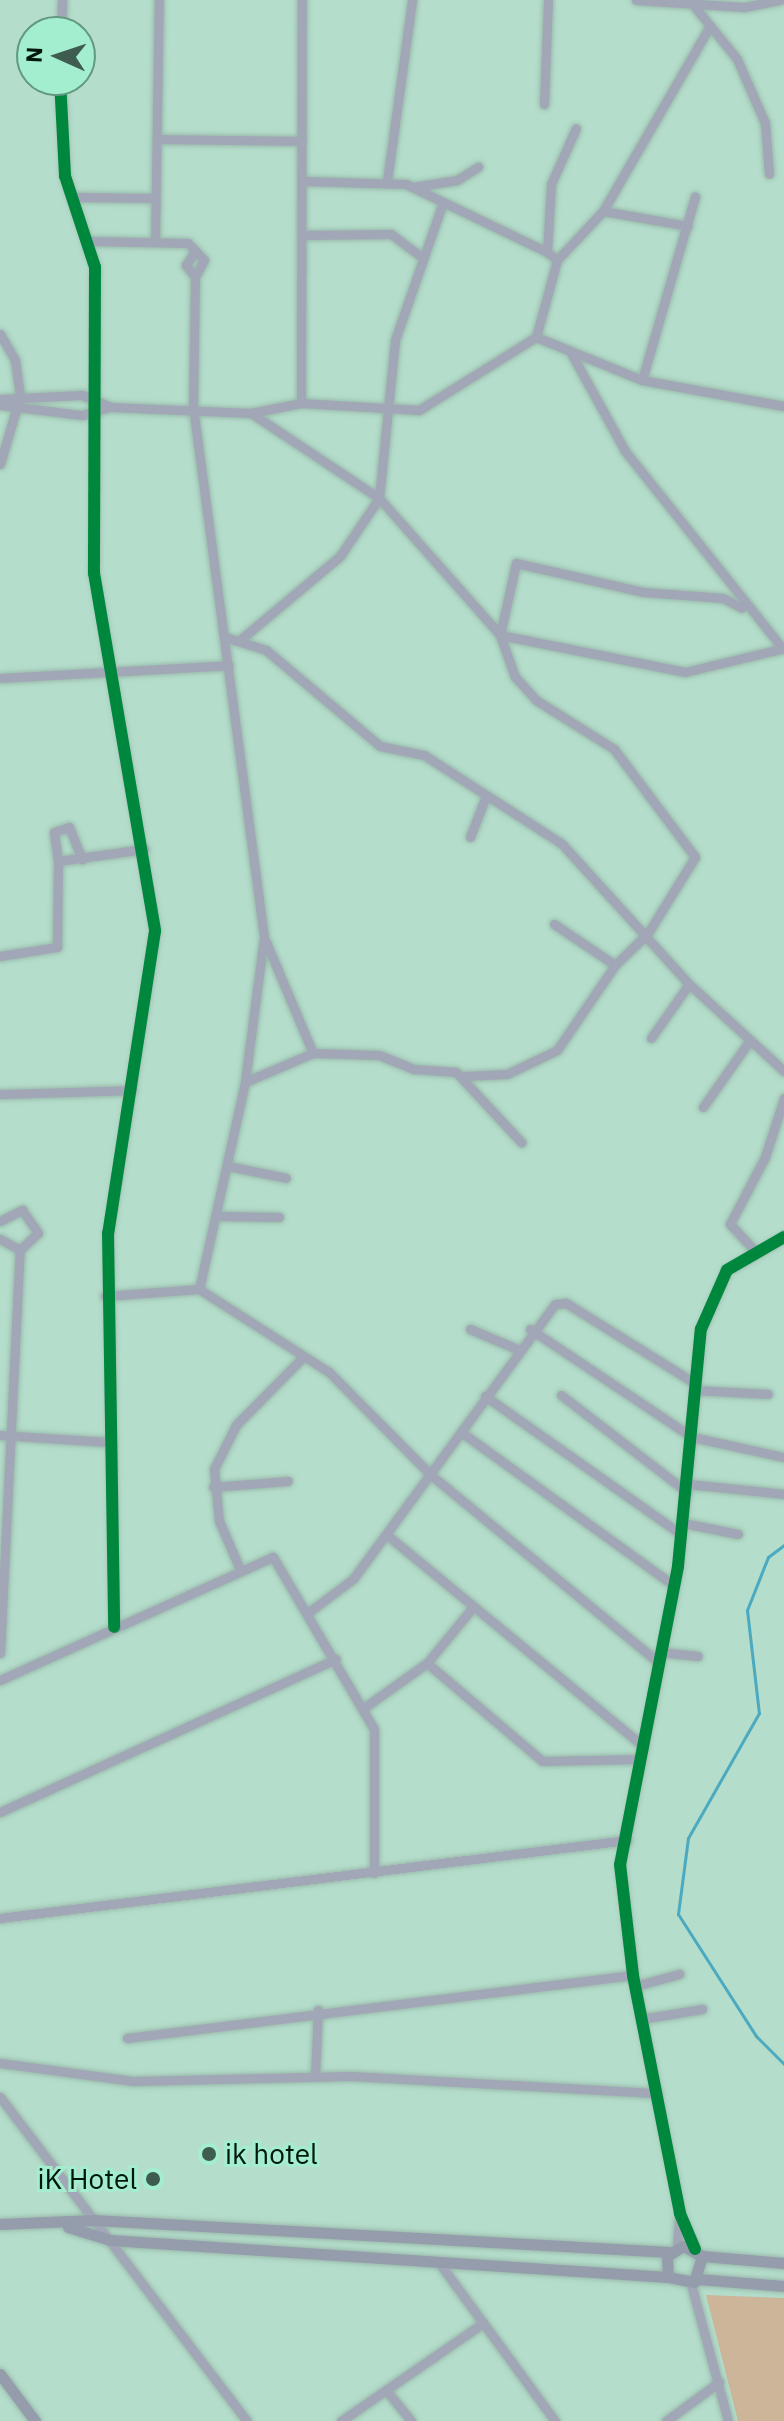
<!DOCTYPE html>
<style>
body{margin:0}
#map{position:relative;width:784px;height:2421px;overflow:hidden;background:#b4ddcb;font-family:"IBM Plex Sans",sans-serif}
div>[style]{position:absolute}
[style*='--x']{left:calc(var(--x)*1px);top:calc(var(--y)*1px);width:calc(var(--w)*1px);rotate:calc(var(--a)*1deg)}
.green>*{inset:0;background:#cdb599}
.stream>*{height:3px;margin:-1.5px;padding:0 1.5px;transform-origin:1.5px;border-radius:1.5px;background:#4baac0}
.roads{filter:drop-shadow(0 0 2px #9bbaac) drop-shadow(0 0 2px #9bbaac)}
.minor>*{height:9px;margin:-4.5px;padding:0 4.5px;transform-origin:4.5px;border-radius:4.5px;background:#a1a7b6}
.major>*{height:11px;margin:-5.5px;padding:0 5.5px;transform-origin:5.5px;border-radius:5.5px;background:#959dad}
.cycleway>*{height:12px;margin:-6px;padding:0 6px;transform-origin:6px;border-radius:6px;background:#00873e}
.dots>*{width:22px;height:22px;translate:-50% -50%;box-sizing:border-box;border:4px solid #a3eece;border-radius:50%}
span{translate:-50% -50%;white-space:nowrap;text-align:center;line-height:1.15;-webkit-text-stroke:6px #a3eece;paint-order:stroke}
.poi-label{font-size:28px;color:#00170d}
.left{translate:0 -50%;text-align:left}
.right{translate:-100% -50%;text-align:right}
.north{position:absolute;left:16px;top:16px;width:80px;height:80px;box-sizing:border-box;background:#a3eece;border:2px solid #629881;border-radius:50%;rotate:273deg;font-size:22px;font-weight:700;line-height:32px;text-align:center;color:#00170d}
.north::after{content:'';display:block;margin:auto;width:28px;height:36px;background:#3f5c50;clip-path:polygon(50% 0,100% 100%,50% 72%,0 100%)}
</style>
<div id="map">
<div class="green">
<div style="clip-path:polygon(706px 2295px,784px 2298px,784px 2421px,738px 2421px)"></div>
</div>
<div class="stream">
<div style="--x:784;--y:1545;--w:20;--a:143"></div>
<div style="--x:768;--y:1557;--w:57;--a:111.6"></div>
<div style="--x:747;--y:1610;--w:104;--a:83.4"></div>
<div style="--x:759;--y:1713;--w:144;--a:119.6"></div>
<div style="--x:688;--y:1838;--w:77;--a:97.5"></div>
<div style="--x:678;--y:1914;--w:145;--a:57.4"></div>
<div style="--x:756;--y:2036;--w:40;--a:45"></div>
</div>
<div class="roads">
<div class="minor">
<div style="--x:636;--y:0;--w:108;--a:3.7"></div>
<div style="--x:744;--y:7;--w:37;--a:-11"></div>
<div style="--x:694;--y:6;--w:68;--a:50.9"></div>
<div style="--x:737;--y:59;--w:70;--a:66.4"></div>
<div style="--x:765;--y:123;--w:51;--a:85.5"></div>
<div style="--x:61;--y:32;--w:32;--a:-88"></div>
<div style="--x:60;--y:80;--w:96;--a:87"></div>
<div style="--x:65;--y:176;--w:96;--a:71.8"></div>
<div style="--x:95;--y:267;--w:306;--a:90.2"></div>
<div style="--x:94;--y:573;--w:363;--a:80.3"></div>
<div style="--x:155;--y:931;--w:306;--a:98.8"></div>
<div style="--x:108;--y:1233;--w:394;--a:89.1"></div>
<div style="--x:544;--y:104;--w:104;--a:-87.8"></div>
<div style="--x:157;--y:139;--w:145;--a:0.8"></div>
<div style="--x:387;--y:181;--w:183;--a:-82.1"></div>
<div style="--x:413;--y:187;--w:45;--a:-9"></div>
<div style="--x:457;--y:180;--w:25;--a:-32"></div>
<div style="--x:72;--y:197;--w:84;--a:0.7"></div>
<div style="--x:603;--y:211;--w:86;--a:10"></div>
<div style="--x:302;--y:235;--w:89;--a:-0.6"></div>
<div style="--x:391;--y:234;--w:39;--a:37"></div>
<div style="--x:89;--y:241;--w:99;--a:1.2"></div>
<div style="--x:188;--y:243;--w:23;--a:47"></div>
<div style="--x:204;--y:260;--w:19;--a:118"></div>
<div style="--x:195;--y:277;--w:130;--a:90.9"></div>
<div style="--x:193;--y:407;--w:535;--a:82.37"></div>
<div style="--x:264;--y:937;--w:146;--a:97.5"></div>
<div style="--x:245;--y:1082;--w:212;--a:102.5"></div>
<div style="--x:155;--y:242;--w:242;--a:-89.1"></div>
<div style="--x:195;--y:251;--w:17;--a:123"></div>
<div style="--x:186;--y:265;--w:15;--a:53"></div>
<div style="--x:547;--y:252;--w:68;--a:-86.6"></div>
<div style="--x:551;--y:184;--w:61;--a:-65.9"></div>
<div style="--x:557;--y:260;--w:67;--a:-46.8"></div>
<div style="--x:603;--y:211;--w:214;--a:-60"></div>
<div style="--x:0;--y:334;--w:30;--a:60"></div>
<div style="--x:15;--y:360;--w:36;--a:82"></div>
<div style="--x:20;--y:396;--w:71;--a:106.4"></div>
<div style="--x:536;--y:337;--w:114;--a:22.1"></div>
<div style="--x:642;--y:380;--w:144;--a:10.4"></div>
<div style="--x:571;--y:353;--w:112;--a:61.1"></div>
<div style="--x:625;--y:451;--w:252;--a:51.4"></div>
<div style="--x:642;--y:380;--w:191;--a:-73.9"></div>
<div style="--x:0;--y:399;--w:82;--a:-2.8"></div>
<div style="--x:82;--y:395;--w:30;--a:23"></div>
<div style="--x:301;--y:403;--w:403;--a:-89.9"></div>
<div style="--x:0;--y:405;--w:83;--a:7"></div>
<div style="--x:82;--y:415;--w:29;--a:-16"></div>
<div style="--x:110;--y:407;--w:141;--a:2.4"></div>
<div style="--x:251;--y:413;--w:51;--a:-11.3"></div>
<div style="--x:301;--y:403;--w:118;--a:3.4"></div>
<div style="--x:419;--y:410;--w:138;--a:-32"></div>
<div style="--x:536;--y:337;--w:80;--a:-74.7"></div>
<div style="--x:557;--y:260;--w:13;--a:-141"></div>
<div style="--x:547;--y:252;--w:157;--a:-154.3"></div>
<div style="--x:406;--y:184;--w:104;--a:-178.3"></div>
<div style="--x:251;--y:413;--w:154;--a:33.6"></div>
<div style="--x:379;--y:498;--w:183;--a:48.5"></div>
<div style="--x:500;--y:635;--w:189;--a:11.3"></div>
<div style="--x:685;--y:672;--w:102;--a:-13.6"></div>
<div style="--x:225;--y:637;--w:43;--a:17.6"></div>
<div style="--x:266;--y:650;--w:149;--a:40.1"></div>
<div style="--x:380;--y:746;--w:45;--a:11.6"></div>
<div style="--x:424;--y:755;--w:164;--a:32.8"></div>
<div style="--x:562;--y:844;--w:189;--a:47.8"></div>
<div style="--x:689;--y:984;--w:129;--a:42.5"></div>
<div style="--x:240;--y:640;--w:131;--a:-40"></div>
<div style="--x:340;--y:556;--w:70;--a:-56.1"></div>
<div style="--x:379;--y:498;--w:159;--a:-84.2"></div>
<div style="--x:395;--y:340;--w:146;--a:-70.8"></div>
<div style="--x:0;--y:678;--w:229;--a:-3.2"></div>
<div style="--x:470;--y:837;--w:44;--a:-68.7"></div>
<div style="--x:58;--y:861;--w:29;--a:-98"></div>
<div style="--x:54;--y:832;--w:16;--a:-18"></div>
<div style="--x:69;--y:827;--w:35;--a:68"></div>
<div style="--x:554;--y:924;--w:73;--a:33.9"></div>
<div style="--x:615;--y:965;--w:46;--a:-44.1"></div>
<div style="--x:648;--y:933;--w:89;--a:-58.3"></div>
<div style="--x:695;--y:857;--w:135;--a:-126.9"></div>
<div style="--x:614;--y:749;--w:92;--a:-147.9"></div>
<div style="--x:536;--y:700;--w:31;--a:-132"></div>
<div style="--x:515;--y:677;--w:45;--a:-109.7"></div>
<div style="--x:500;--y:635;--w:74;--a:-77.5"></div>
<div style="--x:516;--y:563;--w:131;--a:12.8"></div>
<div style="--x:644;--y:592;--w:79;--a:4.3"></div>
<div style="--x:723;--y:598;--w:21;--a:28"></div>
<div style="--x:266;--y:942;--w:121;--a:67.1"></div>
<div style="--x:0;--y:956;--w:58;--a:-9"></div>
<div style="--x:57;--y:947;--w:86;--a:-89.3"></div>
<div style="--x:58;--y:861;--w:87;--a:-7.9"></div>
<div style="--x:651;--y:1038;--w:66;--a:-54.9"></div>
<div style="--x:463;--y:1076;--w:44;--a:-2.6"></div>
<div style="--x:507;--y:1074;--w:55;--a:-25.6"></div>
<div style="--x:557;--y:1050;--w:103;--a:-55.7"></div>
<div style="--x:245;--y:1082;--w:74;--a:-23.1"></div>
<div style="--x:313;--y:1053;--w:66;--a:1.7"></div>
<div style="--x:379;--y:1055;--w:38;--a:22"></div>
<div style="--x:414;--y:1069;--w:42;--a:4.1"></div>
<div style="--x:456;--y:1072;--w:96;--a:47.1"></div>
<div style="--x:0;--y:1094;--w:132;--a:-1.7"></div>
<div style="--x:703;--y:1107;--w:78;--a:-54.9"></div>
<div style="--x:228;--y:1166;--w:59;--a:11.7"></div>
<div style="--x:217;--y:1216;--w:62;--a:0.9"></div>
<div style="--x:0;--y:1221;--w:25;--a:-27"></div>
<div style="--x:22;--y:1210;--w:28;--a:55"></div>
<div style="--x:38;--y:1233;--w:25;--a:137"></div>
<div style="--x:20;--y:1250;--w:23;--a:-151"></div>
<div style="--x:755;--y:1251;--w:37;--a:-133"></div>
<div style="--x:730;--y:1224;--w:76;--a:-62.4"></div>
<div style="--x:765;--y:1157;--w:62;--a:-72.1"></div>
<div style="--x:105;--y:1296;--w:94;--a:-4.3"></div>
<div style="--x:199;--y:1289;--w:154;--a:32.6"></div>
<div style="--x:329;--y:1372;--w:145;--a:45.3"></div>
<div style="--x:431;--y:1475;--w:294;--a:39.5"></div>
<div style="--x:470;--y:1329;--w:51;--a:23.1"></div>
<div style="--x:530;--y:1329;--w:195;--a:33.7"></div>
<div style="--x:692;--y:1437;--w:94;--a:12.3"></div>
<div style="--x:694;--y:1390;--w:74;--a:3.1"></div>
<div style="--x:561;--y:1395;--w:159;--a:37.6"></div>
<div style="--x:485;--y:1396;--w:241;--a:35.2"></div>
<div style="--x:461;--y:1432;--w:261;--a:35.8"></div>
<div style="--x:0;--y:1435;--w:108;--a:3.7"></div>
<div style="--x:688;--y:1484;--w:97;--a:5.9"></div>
<div style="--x:213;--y:1487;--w:75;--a:-4.6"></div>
<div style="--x:683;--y:1523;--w:56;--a:11.3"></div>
<div style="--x:387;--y:1535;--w:333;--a:39.5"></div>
<div style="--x:239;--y:1567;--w:50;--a:-113.5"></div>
<div style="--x:219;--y:1521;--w:52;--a:-95.5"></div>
<div style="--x:214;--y:1469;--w:49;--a:-63.4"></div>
<div style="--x:236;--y:1425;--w:95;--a:-45.4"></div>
<div style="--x:309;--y:1612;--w:55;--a:-36.9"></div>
<div style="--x:353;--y:1579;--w:341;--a:-53.7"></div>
<div style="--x:555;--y:1304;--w:11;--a:-5"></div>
<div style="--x:566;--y:1303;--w:150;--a:31.9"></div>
<div style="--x:660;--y:1652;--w:38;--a:6"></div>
<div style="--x:0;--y:1653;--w:403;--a:-87.2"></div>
<div style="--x:427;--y:1663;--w:72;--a:-50.6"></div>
<div style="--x:0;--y:1680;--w:299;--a:-24.3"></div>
<div style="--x:273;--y:1557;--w:199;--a:59.6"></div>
<div style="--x:374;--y:1729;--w:144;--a:90"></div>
<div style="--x:365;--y:1707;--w:76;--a:-35.4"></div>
<div style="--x:427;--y:1663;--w:151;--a:40.4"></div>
<div style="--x:542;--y:1761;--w:99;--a:-1.2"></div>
<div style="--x:0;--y:1812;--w:369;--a:-24.5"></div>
<div style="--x:0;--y:1918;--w:632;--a:-7.09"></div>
<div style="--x:635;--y:1986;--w:46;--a:-15.3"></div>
<div style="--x:641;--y:2019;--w:62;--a:-9.3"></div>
<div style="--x:127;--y:2038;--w:510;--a:-7.1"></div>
<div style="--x:0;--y:2063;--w:134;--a:7.7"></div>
<div style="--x:133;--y:2081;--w:218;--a:-1.3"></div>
<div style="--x:351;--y:2076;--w:307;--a:3.2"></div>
<div style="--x:315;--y:2076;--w:66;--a:-87.4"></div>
<div style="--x:0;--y:2097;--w:407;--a:52.7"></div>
<div style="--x:677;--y:2247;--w:30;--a:-86"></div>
<div style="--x:695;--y:2249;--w:39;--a:-113"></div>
<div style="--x:680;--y:2213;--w:243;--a:-101.2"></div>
<div style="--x:633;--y:1975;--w:111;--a:-96.7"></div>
<div style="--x:620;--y:1865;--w:305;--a:-79"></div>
<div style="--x:678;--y:1566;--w:238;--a:-84.5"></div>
<div style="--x:701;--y:1329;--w:64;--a:-66.2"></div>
<div style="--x:727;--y:1270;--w:66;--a:-30.1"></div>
<div style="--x:440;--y:2264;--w:195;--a:53.8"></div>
<div style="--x:691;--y:2284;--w:142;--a:74.9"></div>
<div style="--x:386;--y:2390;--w:40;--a:51"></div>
<div style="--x:341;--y:2421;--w:173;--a:-34.6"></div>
<div style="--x:666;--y:2421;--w:66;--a:-36.3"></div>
</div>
<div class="major">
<div style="--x:0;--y:2224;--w:94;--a:-2.4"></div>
<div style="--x:94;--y:2220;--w:577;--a:3.18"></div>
<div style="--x:68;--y:2227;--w:44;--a:17.2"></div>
<div style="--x:110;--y:2240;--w:559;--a:3.79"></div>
<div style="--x:702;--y:2256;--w:27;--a:107"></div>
<div style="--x:694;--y:2282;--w:26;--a:-169"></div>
<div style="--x:668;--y:2277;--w:21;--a:-93"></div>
<div style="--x:667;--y:2256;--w:19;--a:-32"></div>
<div style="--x:683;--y:2246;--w:21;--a:28"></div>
<div style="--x:702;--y:2256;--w:82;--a:4.9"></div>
<div style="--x:698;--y:2279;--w:86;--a:4.7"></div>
<div style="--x:0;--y:2374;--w:59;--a:53.3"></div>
</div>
</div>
<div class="cycleway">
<div style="--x:60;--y:80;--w:96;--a:87"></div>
<div style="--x:65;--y:176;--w:96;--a:71.8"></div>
<div style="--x:95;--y:267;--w:306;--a:90.2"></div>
<div style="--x:94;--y:573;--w:363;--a:80.3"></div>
<div style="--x:155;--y:931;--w:306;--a:98.8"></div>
<div style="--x:108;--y:1233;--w:394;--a:89.1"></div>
<div style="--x:695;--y:2249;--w:39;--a:-113"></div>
<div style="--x:680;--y:2213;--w:243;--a:-101.2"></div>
<div style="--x:633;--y:1975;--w:111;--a:-96.7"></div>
<div style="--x:620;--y:1865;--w:305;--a:-79"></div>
<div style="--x:678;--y:1566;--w:238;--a:-84.5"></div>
<div style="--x:701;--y:1329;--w:64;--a:-66.2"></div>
<div style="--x:727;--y:1270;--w:66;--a:-30.1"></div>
</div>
<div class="dots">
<div style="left:209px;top:2154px;background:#3f5c50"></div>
<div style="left:153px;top:2179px;background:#3f5c50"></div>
</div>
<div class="poi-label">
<span class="left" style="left:225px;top:2154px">ik hotel</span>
<span class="right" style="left:137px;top:2179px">iK Hotel</span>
</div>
<div class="north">N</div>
</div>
